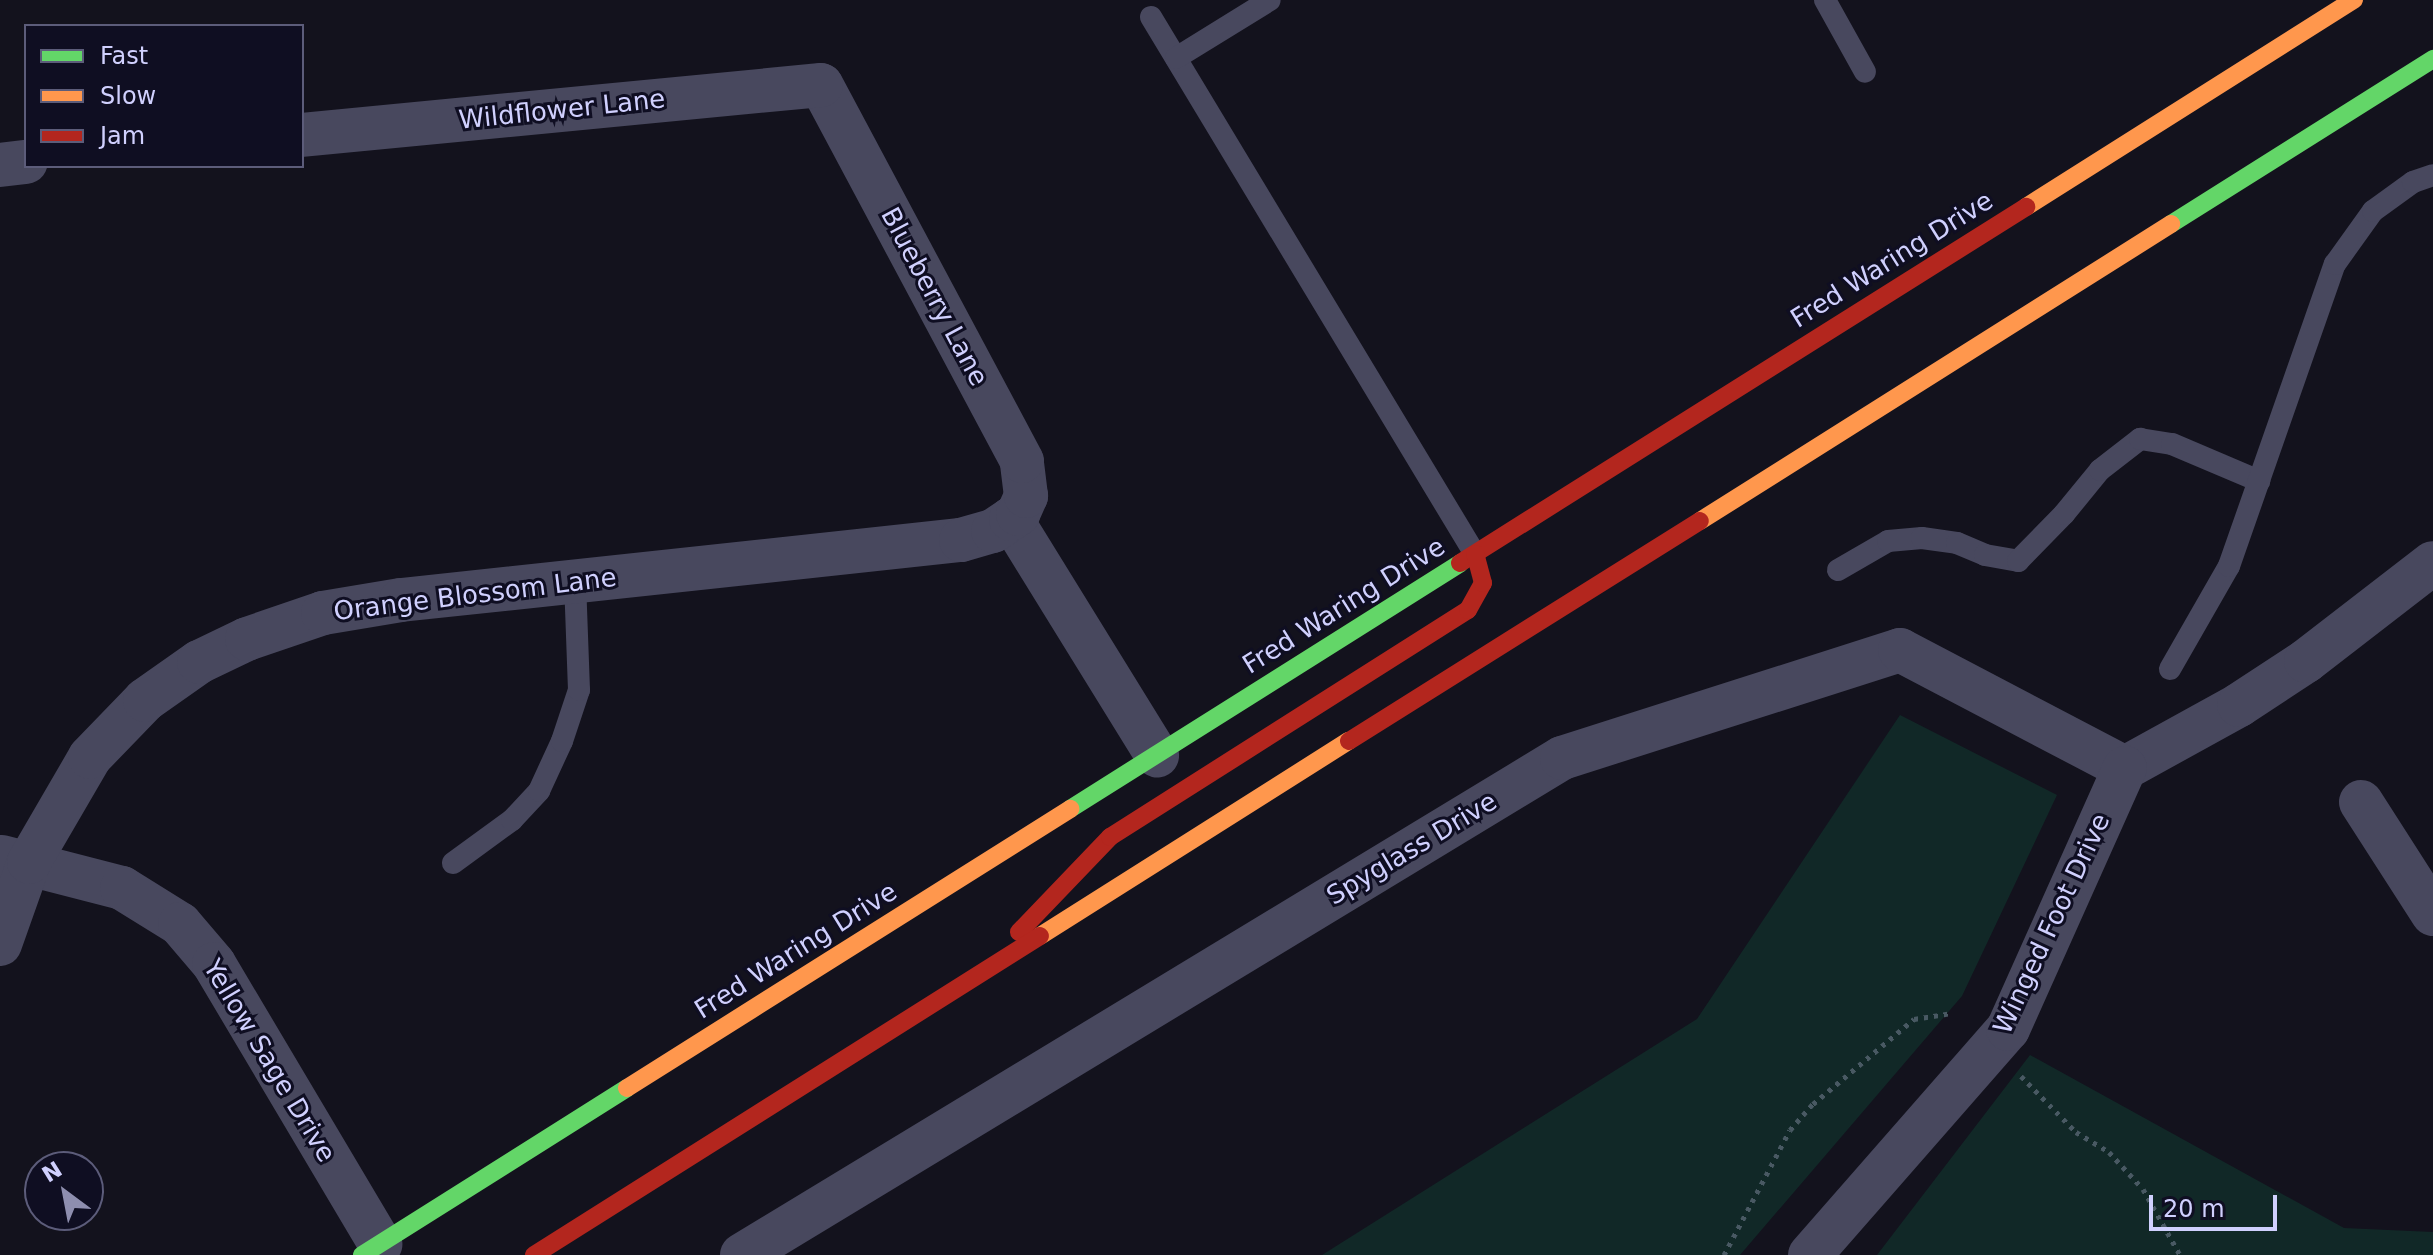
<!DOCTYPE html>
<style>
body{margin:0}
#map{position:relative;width:2433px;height:1255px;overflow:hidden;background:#13121d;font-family:"DejaVu Sans",sans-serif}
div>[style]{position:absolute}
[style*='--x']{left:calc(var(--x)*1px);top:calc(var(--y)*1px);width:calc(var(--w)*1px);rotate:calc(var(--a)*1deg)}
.green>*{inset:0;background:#112827}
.path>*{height:5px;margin-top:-2.5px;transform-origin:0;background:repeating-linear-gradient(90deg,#495963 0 4px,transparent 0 10px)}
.lane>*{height:22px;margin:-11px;padding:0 11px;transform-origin:11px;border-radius:11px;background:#48485e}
.street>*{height:44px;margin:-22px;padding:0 22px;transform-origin:22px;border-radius:22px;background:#48485e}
.fast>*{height:18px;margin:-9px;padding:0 9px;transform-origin:9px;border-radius:9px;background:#63d668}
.slow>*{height:18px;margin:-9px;padding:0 9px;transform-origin:9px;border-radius:9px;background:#ff974d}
.jam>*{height:18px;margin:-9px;padding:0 9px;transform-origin:9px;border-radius:9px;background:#b3261e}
span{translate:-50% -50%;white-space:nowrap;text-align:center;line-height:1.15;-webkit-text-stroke:6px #0f0e22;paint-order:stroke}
.street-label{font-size:26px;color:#d0d0fe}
.legend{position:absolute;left:24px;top:24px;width:280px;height:144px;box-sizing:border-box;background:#0f0e22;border:2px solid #5c5c7a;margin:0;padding:10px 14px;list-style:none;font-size:24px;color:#d0d0fe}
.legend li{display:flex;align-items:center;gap:16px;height:40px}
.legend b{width:40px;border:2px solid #5c5c7a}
.north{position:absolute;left:24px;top:1151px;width:80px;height:80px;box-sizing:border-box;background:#0f0e22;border:2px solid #5c5c7a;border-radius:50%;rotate:328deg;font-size:22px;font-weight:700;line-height:32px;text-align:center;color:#d0d0fe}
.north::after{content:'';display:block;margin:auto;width:28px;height:36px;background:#8e8eaf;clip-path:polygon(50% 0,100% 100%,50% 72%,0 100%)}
.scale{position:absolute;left:2149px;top:1195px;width:128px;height:36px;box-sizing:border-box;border:4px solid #d0d0fe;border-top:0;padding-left:10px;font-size:24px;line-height:28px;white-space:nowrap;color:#d0d0fe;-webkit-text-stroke:6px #0f0e22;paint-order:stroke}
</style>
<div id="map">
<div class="green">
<div style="clip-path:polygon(1900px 715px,2057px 795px,1962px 996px,1740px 1255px,1322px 1255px,1697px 1019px)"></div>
<div style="clip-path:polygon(2030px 1055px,2344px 1228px,2433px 1232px,2433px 1255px,1877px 1255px)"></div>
</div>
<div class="path">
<div style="--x:2021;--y:1076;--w:78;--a:45.5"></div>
<div style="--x:2076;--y:1132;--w:39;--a:31"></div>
<div style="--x:2109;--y:1152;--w:50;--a:47.4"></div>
<div style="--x:2143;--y:1189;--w:76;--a:60.7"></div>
<div style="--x:1724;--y:1255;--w:141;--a:-62.2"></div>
<div style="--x:1790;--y:1130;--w:35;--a:-49"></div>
<div style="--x:1813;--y:1104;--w:132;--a:-40.1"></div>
<div style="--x:1914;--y:1019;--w:39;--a:-9"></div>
</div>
<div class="lane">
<div style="--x:1825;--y:0;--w:82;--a:60.9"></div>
<div style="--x:1151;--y:17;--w:627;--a:58.9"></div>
<div style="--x:1176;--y:58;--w:110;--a:-31.7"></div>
<div style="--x:1838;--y:570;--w:58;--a:-30.1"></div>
<div style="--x:1888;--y:541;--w:34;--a:-5"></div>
<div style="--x:1922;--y:538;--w:35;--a:8"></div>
<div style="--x:1957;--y:543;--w:30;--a:23"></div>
<div style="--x:1985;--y:555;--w:34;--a:10"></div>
<div style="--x:2018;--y:561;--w:66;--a:-45.6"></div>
<div style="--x:2064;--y:514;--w:57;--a:-50.7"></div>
<div style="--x:2100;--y:470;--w:51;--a:-37.8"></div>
<div style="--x:2140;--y:439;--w:32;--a:9"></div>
<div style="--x:2172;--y:444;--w:95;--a:23"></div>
<div style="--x:2170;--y:669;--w:119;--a:-60.2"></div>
<div style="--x:2229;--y:566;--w:320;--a:-70.7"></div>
<div style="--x:2335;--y:264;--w:65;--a:-54.4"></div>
<div style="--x:2373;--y:211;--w:49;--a:-35.9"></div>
<div style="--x:2413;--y:182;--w:21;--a:-19"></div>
<div style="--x:453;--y:863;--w:73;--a:-36.1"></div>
<div style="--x:512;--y:820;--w:40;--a:-47"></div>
<div style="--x:539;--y:791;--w:55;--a:-65.3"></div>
<div style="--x:562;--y:741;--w:54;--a:-71.6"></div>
<div style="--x:579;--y:690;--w:109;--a:-92.1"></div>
</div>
<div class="street">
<div style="--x:0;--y:165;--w:26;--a:-7"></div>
<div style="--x:1011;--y:519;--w:278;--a:58.3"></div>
<div style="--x:2125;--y:768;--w:130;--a:-28.9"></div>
<div style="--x:2239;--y:705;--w:80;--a:-33.3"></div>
<div style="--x:2306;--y:661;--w:160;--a:-37.7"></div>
<div style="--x:2361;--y:802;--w:133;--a:57.3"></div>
<div style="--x:2;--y:857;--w:124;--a:14.5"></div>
<div style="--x:122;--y:888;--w:68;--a:31.8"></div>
<div style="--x:180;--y:924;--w:52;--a:49.6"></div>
<div style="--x:214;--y:964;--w:326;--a:59.3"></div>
<div style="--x:0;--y:944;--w:87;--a:-70.5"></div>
<div style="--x:29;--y:862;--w:121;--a:-59.8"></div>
<div style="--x:90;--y:757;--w:79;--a:-46"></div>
<div style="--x:145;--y:700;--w:66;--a:-35.1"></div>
<div style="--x:199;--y:662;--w:53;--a:-25.6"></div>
<div style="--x:247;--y:639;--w:80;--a:-18.9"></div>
<div style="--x:323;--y:613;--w:79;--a:-9.5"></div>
<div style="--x:401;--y:600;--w:563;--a:-6.12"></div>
<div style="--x:961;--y:540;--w:33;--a:-16"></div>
<div style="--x:993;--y:531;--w:22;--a:-34"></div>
<div style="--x:1011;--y:519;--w:9;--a:-36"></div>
<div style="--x:1018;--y:514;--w:20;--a:-66"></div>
<div style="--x:1026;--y:496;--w:35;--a:-97"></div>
<div style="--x:1022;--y:461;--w:426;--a:-118.1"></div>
<div style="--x:821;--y:85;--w:521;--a:174.5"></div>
<div style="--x:742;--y:1255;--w:959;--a:-31.22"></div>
<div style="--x:1562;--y:758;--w:355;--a:-17.7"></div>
<div style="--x:1900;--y:650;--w:254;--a:27.7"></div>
<div style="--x:1810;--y:1255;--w:300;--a:-48.8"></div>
<div style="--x:2008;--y:1029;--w:286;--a:-65.9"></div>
</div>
<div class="fast">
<div style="--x:2171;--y:224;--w:310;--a:-32.2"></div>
<div style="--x:1070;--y:809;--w:461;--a:-32.2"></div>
<div style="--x:362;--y:1255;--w:313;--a:-32.2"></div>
</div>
<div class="slow">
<div style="--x:2026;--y:207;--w:388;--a:-32.3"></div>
<div style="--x:1700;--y:521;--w:557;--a:-32.23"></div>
<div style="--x:1040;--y:936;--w:365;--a:-32.3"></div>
<div style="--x:627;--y:1088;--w:524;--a:-32.2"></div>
</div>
<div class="jam">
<div style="--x:1460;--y:563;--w:669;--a:-32.17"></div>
<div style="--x:1349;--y:741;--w:414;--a:-32.1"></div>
<div style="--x:1019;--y:932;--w:132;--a:-46.2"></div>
<div style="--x:1110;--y:837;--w:424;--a:-32.4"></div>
<div style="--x:1468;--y:610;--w:31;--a:-61"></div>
<div style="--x:1483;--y:583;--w:30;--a:-105"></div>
<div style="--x:534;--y:1255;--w:598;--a:-32.23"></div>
</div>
<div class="street-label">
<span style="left:562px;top:110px;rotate:-6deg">Wildflower Lane</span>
<span style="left:1892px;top:260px;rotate:-32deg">Fred Waring Drive</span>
<span style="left:934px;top:297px;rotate:62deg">Blueberry Lane</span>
<span style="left:475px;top:595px;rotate:-7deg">Orange Blossom Lane</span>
<span style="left:1344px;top:606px;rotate:-32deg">Fred Waring Drive</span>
<span style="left:1412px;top:849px;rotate:-31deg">Spyglass Drive</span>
<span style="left:2052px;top:924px;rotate:-65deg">Winged Foot Drive</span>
<span style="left:796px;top:951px;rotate:-32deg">Fred Waring Drive</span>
<span style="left:269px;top:1061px;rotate:59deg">Yellow Sage Drive</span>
</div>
<ul class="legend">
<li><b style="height:10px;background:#63d668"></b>Fast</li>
<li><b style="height:10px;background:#ff974d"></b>Slow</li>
<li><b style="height:10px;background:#b3261e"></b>Jam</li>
</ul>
<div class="north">N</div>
<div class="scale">20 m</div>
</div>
